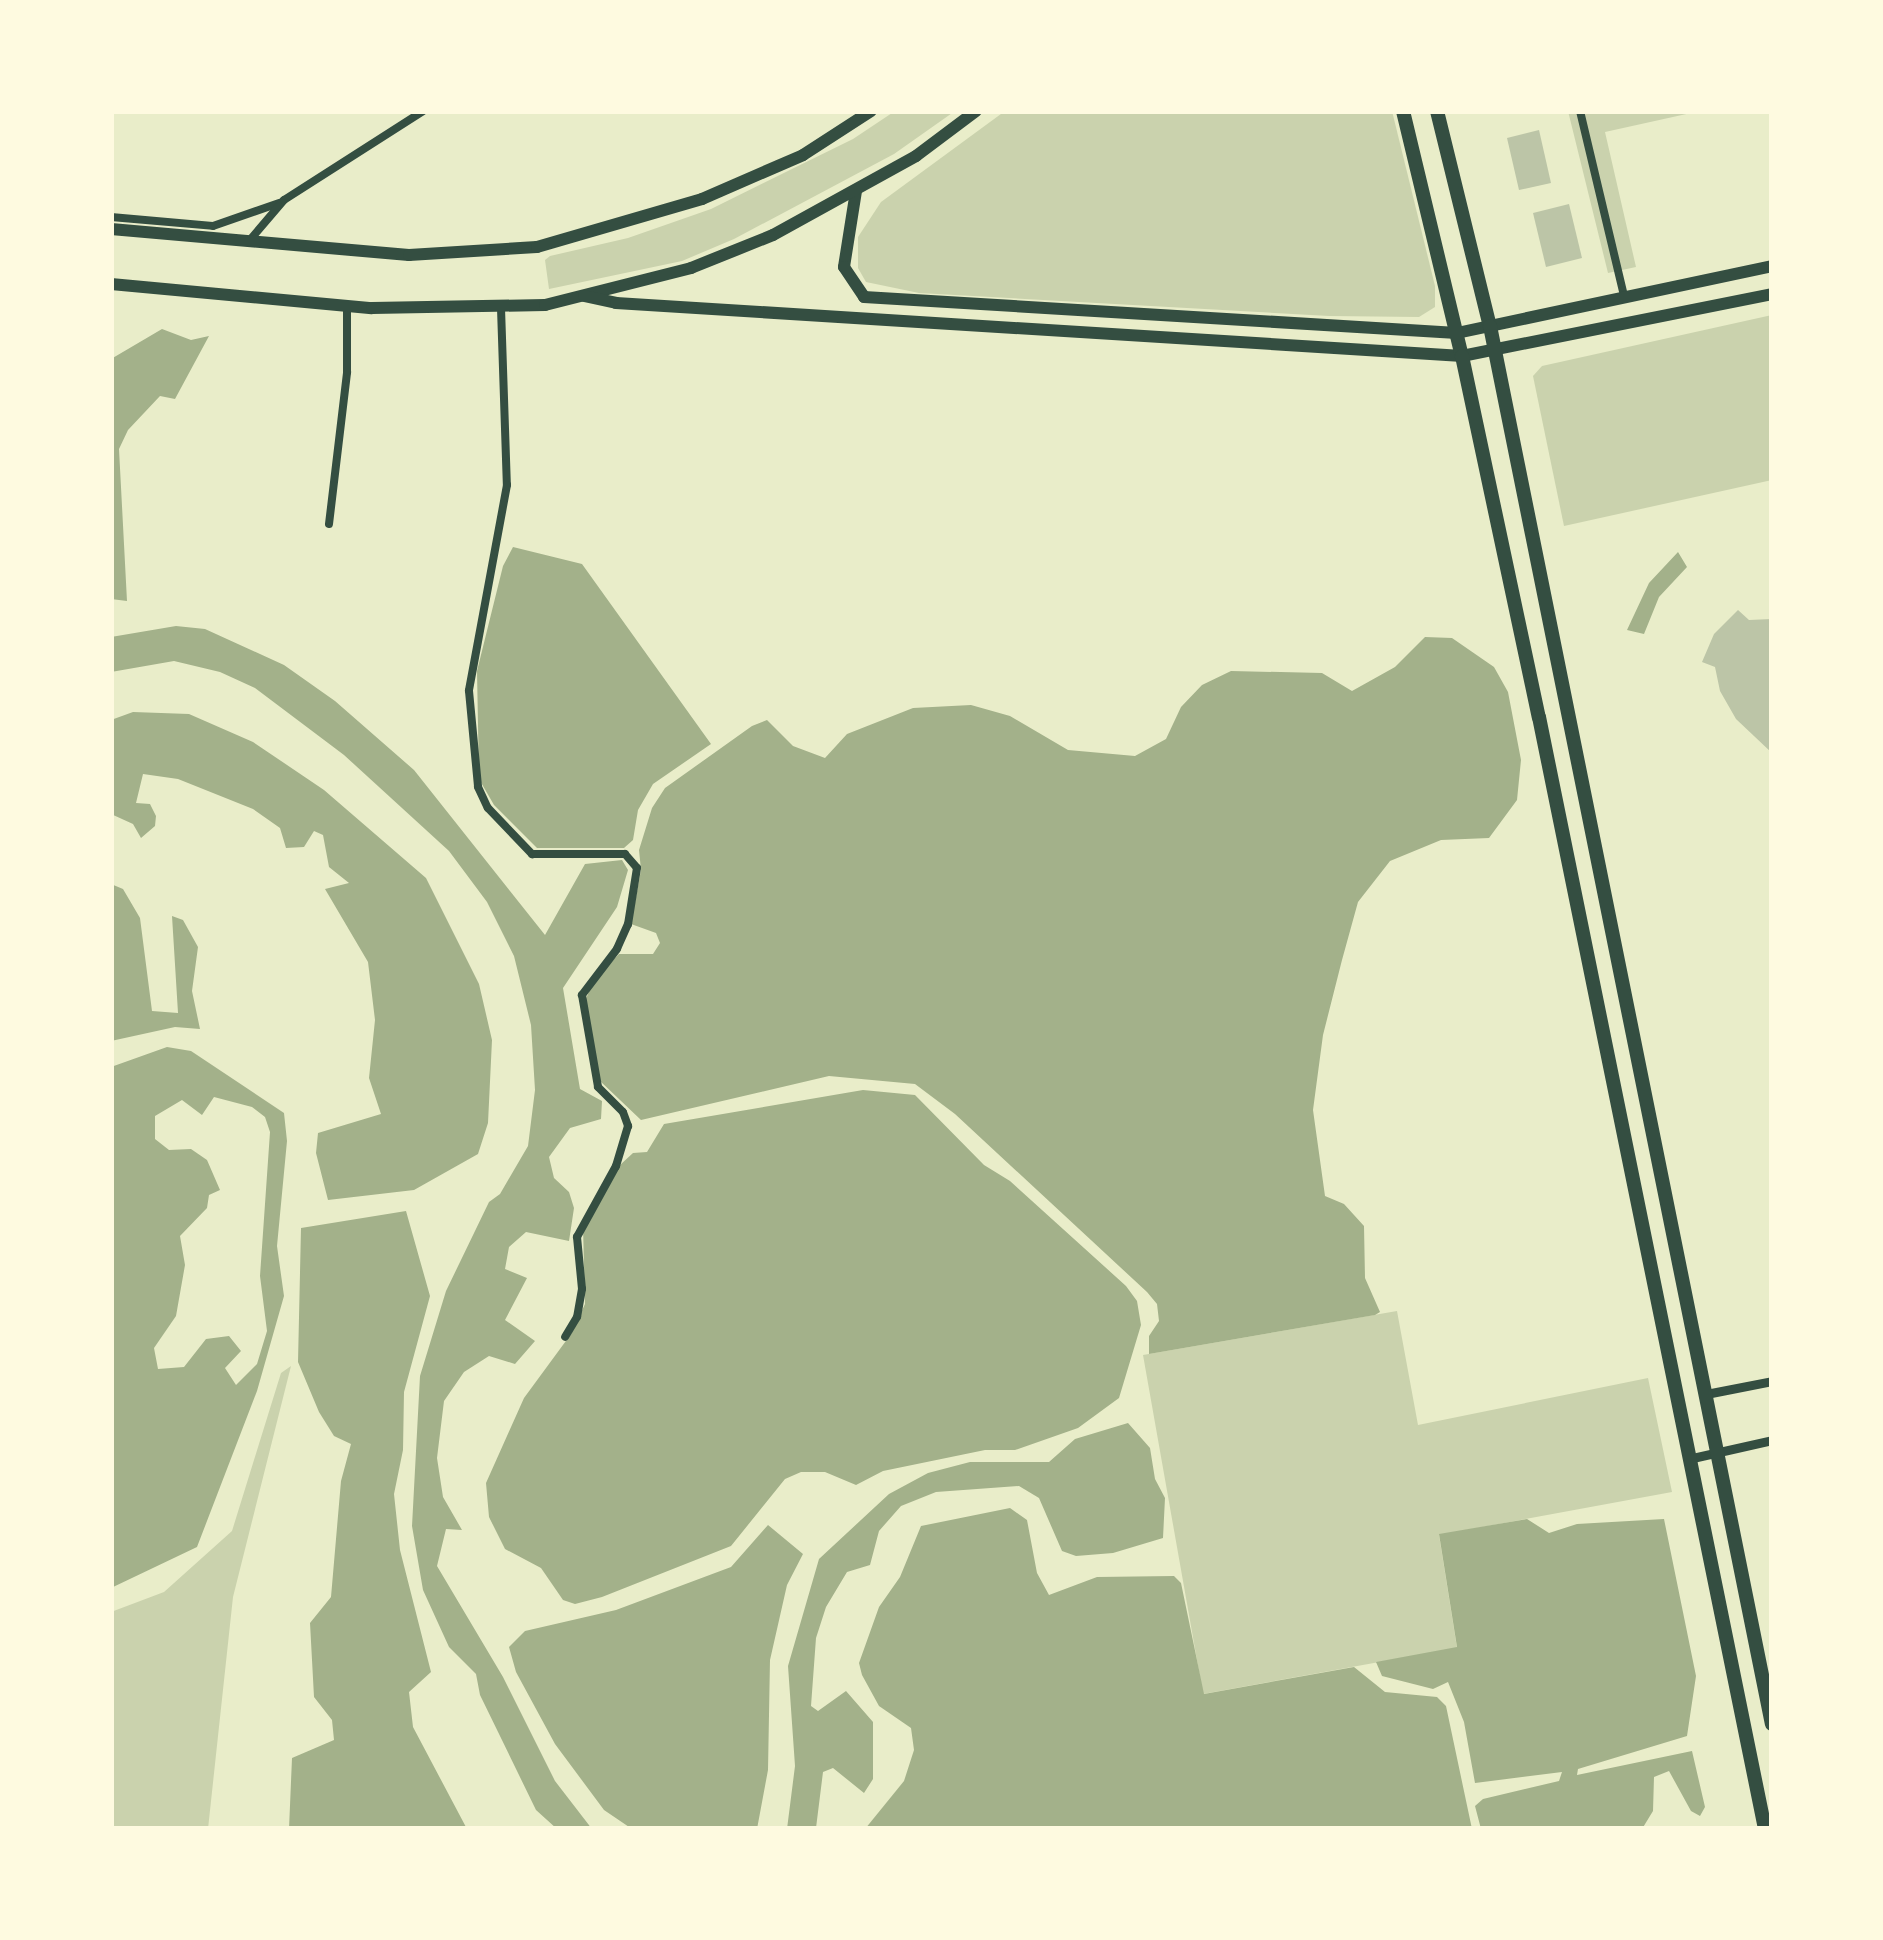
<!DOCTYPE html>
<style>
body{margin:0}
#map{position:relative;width:1883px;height:1940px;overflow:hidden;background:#e9edc9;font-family:"Work Sans",sans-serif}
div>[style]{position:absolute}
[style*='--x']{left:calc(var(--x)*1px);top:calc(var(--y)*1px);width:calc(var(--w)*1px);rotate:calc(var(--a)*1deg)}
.green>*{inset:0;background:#cad2ad}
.water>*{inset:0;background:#a3b18a}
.building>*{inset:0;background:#bcc5a7}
.minor>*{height:8px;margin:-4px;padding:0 4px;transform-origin:4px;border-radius:4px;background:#344e41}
.tertiary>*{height:9px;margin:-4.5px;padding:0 4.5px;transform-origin:4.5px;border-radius:4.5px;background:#344e41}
.primary>*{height:12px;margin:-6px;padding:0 6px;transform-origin:6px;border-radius:6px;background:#344e41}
.trunk>*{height:14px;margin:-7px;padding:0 7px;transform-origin:7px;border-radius:7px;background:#344e41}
span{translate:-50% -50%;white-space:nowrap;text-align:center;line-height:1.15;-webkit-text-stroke:9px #fefae0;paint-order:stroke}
.frame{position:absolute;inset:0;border:114px solid #fefae0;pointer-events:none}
</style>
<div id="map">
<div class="green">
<div style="clip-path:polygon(895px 111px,955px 111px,894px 154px,734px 239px,682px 261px,549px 289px,545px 260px,550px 256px,628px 238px,711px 209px,853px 139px)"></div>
<div style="clip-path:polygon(1005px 111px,1392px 111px,1435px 286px,1435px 307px,1419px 317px,1329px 316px,919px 293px,866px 282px,858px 268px,858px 237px,881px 202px)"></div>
<div style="clip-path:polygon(1568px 111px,1700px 111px,1605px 132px,1636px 267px,1608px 273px)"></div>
<div style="clip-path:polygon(1772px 315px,1772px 480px,1564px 526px,1533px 376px,1542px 366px)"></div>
<div style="clip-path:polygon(1397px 1311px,1418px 1425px,1648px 1378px,1672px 1492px,1439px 1535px,1457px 1648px,1203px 1694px,1143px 1355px)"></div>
<div style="clip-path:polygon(291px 1366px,233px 1597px,208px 1829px,111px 1829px,111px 1612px,164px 1592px,232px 1531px,281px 1373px)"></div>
</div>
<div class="water">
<div style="clip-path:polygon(162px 329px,191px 340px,209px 336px,175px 399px,160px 396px,128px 430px,119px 449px,127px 601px,111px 599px,111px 359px)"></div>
<div style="clip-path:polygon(513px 547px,582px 564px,711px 744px,653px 784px,638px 810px,633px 840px,624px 848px,537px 848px,494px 805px,479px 779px,477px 671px,503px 566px)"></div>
<div style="clip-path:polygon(1678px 552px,1687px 567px,1659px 597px,1644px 634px,1627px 630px,1649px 583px)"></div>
<div style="clip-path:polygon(176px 626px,205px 629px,284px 665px,335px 701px,414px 770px,545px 935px,585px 864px,622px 860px,628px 870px,617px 907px,563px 988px,580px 1089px,602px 1101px,601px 1119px,570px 1128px,549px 1157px,554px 1178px,569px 1192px,574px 1208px,569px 1241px,526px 1232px,509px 1247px,505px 1269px,527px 1278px,505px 1320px,535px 1341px,515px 1364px,489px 1356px,464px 1372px,444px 1401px,437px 1458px,443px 1497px,462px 1530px,446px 1529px,437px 1566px,503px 1677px,555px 1781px,592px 1829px,557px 1829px,536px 1810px,480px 1695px,476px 1674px,449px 1647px,423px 1590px,412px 1526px,420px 1376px,446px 1291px,489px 1202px,500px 1194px,528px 1146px,535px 1090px,531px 1025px,514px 956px,487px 902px,449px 851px,344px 755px,255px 688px,220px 672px,174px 661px,111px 672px,111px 637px)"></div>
<div style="clip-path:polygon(1425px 637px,1452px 638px,1494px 667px,1508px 692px,1521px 760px,1517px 800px,1489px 838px,1441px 840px,1390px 861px,1358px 902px,1342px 960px,1323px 1035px,1313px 1110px,1325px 1196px,1344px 1204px,1364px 1226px,1365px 1278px,1380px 1312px,1375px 1315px,1149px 1354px,1149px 1336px,1159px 1321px,1157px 1304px,1147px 1292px,955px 1114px,915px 1084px,829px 1076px,641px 1120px,599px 1080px,586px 999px,593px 981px,619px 954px,653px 954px,660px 943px,656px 933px,631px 924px,641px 870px,639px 850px,652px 808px,665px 788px,752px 726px,767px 720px,793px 746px,825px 758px,847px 734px,913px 708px,971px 705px,1010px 716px,1068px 750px,1135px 756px,1166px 739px,1181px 707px,1202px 685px,1231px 671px,1322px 673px,1352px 691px,1395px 667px)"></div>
<div style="clip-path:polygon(133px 712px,189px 714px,253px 742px,324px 790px,426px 878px,479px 984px,492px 1040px,488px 1123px,478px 1154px,414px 1190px,328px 1200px,316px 1153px,318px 1133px,381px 1114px,369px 1078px,375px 1020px,368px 962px,325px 889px,349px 883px,329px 867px,323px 835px,314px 831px,304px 847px,286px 848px,280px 828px,253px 809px,178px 779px,143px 774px,136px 803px,150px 804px,156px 816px,155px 826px,141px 838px,133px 824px,111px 814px,111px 720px)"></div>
<div style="clip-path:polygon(111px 884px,123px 889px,140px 918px,152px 1011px,178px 1013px,172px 916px,183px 920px,198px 947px,192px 991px,200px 1029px,175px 1027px,111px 1041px)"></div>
<div style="clip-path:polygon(evenodd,167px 1047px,191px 1051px,284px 1113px,287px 1141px,277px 1246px,284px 1296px,257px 1391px,197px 1547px,111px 1588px,111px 1067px,167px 1047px,214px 1097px,252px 1107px,265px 1117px,270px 1132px,260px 1276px,267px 1331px,257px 1364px,236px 1385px,225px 1368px,241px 1351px,229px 1336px,206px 1339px,184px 1367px,158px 1369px,154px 1348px,176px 1316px,185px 1265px,180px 1236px,207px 1208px,209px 1195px,220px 1190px,207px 1160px,191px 1149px,169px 1150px,155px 1139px,155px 1116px,182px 1100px,202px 1115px,214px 1097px)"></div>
<div style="clip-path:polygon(863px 1090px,915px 1095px,984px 1165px,1010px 1181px,1126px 1286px,1137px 1301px,1141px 1325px,1119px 1398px,1078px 1428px,1015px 1450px,985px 1450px,883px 1471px,856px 1485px,825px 1472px,801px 1472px,785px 1479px,731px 1546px,602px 1597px,575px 1604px,563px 1600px,541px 1568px,505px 1549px,489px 1517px,486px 1483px,524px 1398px,571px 1334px,585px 1304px,583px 1227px,620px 1165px,633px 1153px,647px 1152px,664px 1124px)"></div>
<div style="clip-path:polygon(406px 1211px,430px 1296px,404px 1392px,403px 1450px,394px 1494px,400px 1550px,431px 1672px,409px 1692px,413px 1727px,467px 1829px,289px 1829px,292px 1758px,334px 1740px,332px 1720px,314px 1697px,310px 1623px,331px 1597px,341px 1481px,351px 1444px,334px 1436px,319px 1412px,298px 1362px,301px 1228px)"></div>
<div style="clip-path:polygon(1128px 1423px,1150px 1448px,1155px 1479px,1165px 1498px,1163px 1538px,1113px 1553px,1076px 1556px,1062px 1551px,1039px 1498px,1019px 1486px,936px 1492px,901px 1506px,879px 1531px,870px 1565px,847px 1572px,826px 1607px,816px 1638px,811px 1706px,818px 1711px,846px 1691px,873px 1722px,873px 1779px,864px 1793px,833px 1768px,823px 1772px,816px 1828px,787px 1829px,795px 1766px,788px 1666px,819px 1559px,889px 1494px,928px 1473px,970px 1462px,1049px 1462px,1075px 1439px)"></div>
<div style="clip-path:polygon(1010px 1508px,1027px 1520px,1037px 1573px,1049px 1595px,1097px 1577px,1174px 1576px,1181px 1583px,1204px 1694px,1354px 1667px,1385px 1692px,1437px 1697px,1446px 1706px,1472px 1829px,865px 1829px,904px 1781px,914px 1750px,911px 1728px,879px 1706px,862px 1675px,859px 1663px,879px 1607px,900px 1577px,921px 1526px)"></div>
<div style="clip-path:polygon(1527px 1519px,1549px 1533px,1577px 1524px,1664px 1519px,1696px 1676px,1687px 1736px,1578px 1769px,1577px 1775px,1692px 1751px,1705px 1807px,1700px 1816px,1691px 1811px,1669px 1771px,1654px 1777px,1653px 1811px,1642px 1829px,1481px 1829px,1475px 1806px,1483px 1799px,1559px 1781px,1562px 1772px,1475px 1783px,1464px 1722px,1448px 1682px,1433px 1689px,1382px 1676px,1376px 1662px,1457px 1647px,1439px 1534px)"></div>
<div style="clip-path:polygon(768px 1525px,803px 1554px,787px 1585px,770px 1660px,768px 1770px,757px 1829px,632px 1829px,604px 1810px,555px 1744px,516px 1672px,509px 1647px,525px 1631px,616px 1610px,731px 1567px)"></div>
</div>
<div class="building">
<div style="clip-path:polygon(1539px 130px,1551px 183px,1519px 190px,1507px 138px)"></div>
<div style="clip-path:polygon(1569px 204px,1582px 258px,1546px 267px,1533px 213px)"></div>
<div style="clip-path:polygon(1738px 610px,1749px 620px,1772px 619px,1772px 753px,1736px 719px,1720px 691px,1715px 667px,1702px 662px,1714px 634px)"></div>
</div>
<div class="minor">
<div style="--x:1580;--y:111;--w:190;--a:76.6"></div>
<div style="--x:111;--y:217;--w:102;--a:5"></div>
<div style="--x:213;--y:226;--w:70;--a:-19.2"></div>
<div style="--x:249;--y:241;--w:54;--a:-49.5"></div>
<div style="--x:284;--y:200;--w:165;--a:-32.6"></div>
<div style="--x:501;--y:308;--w:177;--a:88.1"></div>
<div style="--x:507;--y:485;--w:209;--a:100.5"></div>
<div style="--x:469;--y:691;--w:96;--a:84.6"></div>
<div style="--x:478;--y:787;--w:23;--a:65"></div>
<div style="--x:488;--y:808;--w:64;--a:46.3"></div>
<div style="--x:532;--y:854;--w:93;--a:0"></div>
<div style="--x:625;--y:854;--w:18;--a:49"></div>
<div style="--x:637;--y:868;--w:57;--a:99.1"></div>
<div style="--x:628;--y:924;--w:27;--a:114"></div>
<div style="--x:617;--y:949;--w:58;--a:127.3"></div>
<div style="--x:582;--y:995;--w:93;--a:80.1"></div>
<div style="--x:598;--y:1087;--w:35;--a:45"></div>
<div style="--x:623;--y:1112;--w:15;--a:70"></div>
<div style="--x:628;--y:1126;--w:42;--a:106.7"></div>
<div style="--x:616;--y:1166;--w:81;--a:118.8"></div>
<div style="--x:577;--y:1237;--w:52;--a:84.5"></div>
<div style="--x:582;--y:1289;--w:28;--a:100"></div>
<div style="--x:577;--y:1317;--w:23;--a:121"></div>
<div style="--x:329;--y:524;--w:153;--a:-83.2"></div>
<div style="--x:347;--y:372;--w:66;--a:-90"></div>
</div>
<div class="tertiary">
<div style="--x:1706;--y:1394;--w:67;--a:-11.1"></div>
<div style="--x:1688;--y:1459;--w:86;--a:-12.7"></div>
</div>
<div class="primary">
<div style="--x:856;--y:191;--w:77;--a:99"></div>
<div style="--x:844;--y:267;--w:36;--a:56"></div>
<div style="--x:864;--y:297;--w:594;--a:3.47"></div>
<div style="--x:1457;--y:333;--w:322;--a:-12"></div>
<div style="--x:111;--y:229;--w:299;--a:5"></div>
<div style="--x:409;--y:255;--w:128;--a:-3.6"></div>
<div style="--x:537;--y:247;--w:172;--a:-16.2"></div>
<div style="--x:702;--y:199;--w:110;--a:-23.5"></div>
<div style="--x:803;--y:155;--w:81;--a:-32.9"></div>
<div style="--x:111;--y:284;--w:262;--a:5.3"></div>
<div style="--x:372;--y:308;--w:173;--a:-1"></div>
<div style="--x:545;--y:305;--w:151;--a:-14.2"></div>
<div style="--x:691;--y:268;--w:88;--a:-21.9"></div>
<div style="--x:773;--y:235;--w:163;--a:-28.9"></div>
<div style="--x:916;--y:156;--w:75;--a:-36.9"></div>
<div style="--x:584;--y:296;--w:33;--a:12"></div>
<div style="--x:616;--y:303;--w:848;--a:3.58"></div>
<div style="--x:1462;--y:356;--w:316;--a:-11.3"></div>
</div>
<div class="trunk">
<div style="--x:1403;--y:111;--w:252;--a:76.5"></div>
<div style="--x:1462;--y:356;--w:369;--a:78"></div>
<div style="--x:1539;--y:717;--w:1135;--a:78.51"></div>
<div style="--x:1437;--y:111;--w:221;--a:76.2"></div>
<div style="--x:1490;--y:326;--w:1426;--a:78.6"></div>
</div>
<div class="frame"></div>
</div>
